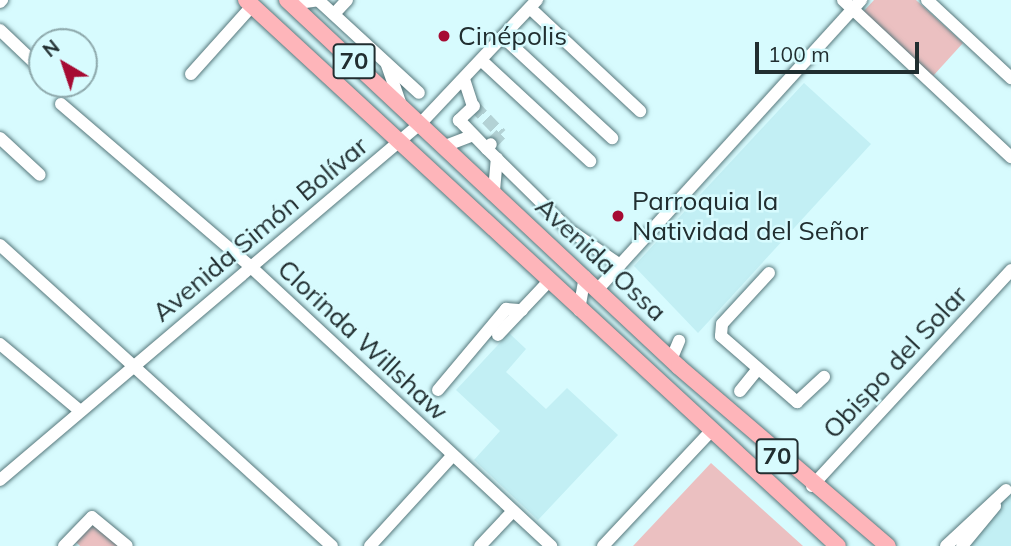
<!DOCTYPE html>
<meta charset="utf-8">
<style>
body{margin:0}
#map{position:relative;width:1011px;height:546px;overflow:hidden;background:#d7fbfe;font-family:Mulish,sans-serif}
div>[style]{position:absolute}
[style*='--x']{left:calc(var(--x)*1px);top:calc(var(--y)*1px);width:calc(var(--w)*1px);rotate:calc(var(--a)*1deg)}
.built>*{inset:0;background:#c2eff4}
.green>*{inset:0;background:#ebc0c1}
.minor-tunnel>*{height:12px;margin-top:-6px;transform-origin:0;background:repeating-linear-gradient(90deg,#b3d2d5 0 12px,transparent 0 18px)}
.roads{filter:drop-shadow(0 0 2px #57787c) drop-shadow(0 0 2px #57787c)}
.minor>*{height:12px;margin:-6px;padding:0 6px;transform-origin:6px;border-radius:6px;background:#fff}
.major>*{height:16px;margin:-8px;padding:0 8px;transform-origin:8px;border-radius:8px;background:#feb5ba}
.dots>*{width:19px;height:19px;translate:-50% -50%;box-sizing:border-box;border:4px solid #d7fbfe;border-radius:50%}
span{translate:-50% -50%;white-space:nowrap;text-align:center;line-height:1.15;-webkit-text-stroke:5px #d7fbfe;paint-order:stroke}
.shield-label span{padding:2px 5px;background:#d7fbfe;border:2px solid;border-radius:5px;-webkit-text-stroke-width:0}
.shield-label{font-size:24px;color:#212e30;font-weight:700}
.poi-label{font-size:26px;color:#212e30}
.left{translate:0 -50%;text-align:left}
.street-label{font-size:26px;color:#212e30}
.north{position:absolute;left:28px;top:28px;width:70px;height:70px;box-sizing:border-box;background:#d7fbfe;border:2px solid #8ea9ac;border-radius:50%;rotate:321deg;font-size:19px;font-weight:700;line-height:28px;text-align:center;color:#212e30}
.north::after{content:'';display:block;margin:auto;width:24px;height:32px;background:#a60b33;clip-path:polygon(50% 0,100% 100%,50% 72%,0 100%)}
.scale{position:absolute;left:755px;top:42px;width:164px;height:32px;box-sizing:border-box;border:4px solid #212e30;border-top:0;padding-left:9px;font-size:21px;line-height:24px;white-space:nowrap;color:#212e30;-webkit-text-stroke:5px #d7fbfe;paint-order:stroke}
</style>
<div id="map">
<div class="built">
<div style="clip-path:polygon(804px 83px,871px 144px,698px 333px,634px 266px)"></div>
<div style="clip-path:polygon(509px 333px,526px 349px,506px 372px,546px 409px,567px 388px,618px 435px,538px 520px,474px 460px,500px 431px,456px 390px)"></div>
<div style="clip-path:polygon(1011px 487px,1011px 546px,956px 546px)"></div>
</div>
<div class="green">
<div style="clip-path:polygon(874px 0,916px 0,963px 43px,933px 76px,863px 12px)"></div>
<div style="clip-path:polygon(711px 463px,803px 546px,633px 546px)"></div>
<div style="clip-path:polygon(92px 520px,124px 546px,80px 546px,73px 539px)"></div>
</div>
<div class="minor-tunnel">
<div style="--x:474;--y:106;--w:39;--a:46"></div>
<div style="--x:501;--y:134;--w:14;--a:135"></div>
</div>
<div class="roads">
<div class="minor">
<div style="--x:843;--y:0;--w:230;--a:43.1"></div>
<div style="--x:927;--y:0;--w:115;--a:42.9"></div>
<div style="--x:0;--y:2;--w:3;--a:-45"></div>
<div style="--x:291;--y:4;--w:27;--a:-8"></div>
<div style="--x:318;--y:0;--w:137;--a:42.6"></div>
<div style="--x:530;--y:8;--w:151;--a:43.1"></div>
<div style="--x:334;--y:14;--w:19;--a:-47"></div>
<div style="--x:0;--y:30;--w:58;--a:43.6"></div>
<div style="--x:503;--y:37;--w:149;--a:42.8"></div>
<div style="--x:481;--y:60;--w:149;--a:42.8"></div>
<div style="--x:387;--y:65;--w:42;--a:70.7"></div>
<div style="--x:191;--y:74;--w:91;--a:-48.1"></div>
<div style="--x:464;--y:79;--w:28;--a:72"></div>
<div style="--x:61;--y:104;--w:250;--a:40.6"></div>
<div style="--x:251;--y:267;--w:410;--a:42.9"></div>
<div style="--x:474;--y:106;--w:21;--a:137"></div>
<div style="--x:459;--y:120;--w:40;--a:46"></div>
<div style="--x:487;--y:149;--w:6;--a:-51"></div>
<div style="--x:0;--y:138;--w:54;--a:42.8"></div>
<div style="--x:445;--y:146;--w:30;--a:-21"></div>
<div style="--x:487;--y:149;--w:114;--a:44.6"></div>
<div style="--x:568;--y:229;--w:63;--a:34.7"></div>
<div style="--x:494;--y:191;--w:33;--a:-85"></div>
<div style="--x:0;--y:245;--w:448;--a:42.2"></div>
<div style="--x:769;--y:273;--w:69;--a:132.7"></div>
<div style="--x:722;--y:324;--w:12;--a:95"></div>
<div style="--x:721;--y:336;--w:101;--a:41"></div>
<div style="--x:797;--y:402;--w:37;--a:-43"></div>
<div style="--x:598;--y:289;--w:391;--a:-47.7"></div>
<div style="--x:579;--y:310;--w:34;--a:-80"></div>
<div style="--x:498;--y:335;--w:74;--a:-46.6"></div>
<div style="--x:0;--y:344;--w:104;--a:39.9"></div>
<div style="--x:671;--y:360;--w:21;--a:-67"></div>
<div style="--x:438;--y:390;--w:106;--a:-50"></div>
<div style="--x:506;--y:309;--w:16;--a:4"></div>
<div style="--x:740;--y:391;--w:27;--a:-51"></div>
<div style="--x:0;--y:480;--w:552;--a:-40.3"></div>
<div style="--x:421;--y:123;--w:169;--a:-46.7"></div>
<div style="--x:812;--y:486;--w:294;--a:-47.3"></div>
<div style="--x:64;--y:546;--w:40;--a:-46"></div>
<div style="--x:92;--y:517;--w:45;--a:39.6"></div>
<div style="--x:370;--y:546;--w:123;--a:-47.6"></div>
<div style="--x:480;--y:546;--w:48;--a:-46.7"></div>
<div style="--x:603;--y:546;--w:159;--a:-46.8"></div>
<div style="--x:946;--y:546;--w:82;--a:-43"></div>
<div style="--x:962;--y:546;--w:52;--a:-50.5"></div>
</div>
<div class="major">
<div style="--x:246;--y:0;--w:805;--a:42.69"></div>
<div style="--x:287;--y:0;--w:537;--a:43.11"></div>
<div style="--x:679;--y:367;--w:275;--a:40.6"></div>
</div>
</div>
<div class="dots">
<div style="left:444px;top:36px;background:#a60b33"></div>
<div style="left:618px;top:216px;background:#a60b33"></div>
</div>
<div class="shield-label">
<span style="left:354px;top:61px">70</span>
<span style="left:777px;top:456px">70</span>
</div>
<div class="poi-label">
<span class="left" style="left:458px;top:36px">Cinépolis</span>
<span class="left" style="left:632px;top:216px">Parroquia la<br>Natividad del Señor</span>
</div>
<div class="street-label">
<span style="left:260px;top:229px;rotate:-40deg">Avenida Simón Bolívar</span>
<span style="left:601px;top:259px;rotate:43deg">Avenida Ossa</span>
<span style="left:363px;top:340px;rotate:43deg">Clorinda Willshaw</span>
<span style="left:895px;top:362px;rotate:-47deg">Obispo del Solar</span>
</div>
<div class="north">N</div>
<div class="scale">100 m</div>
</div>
